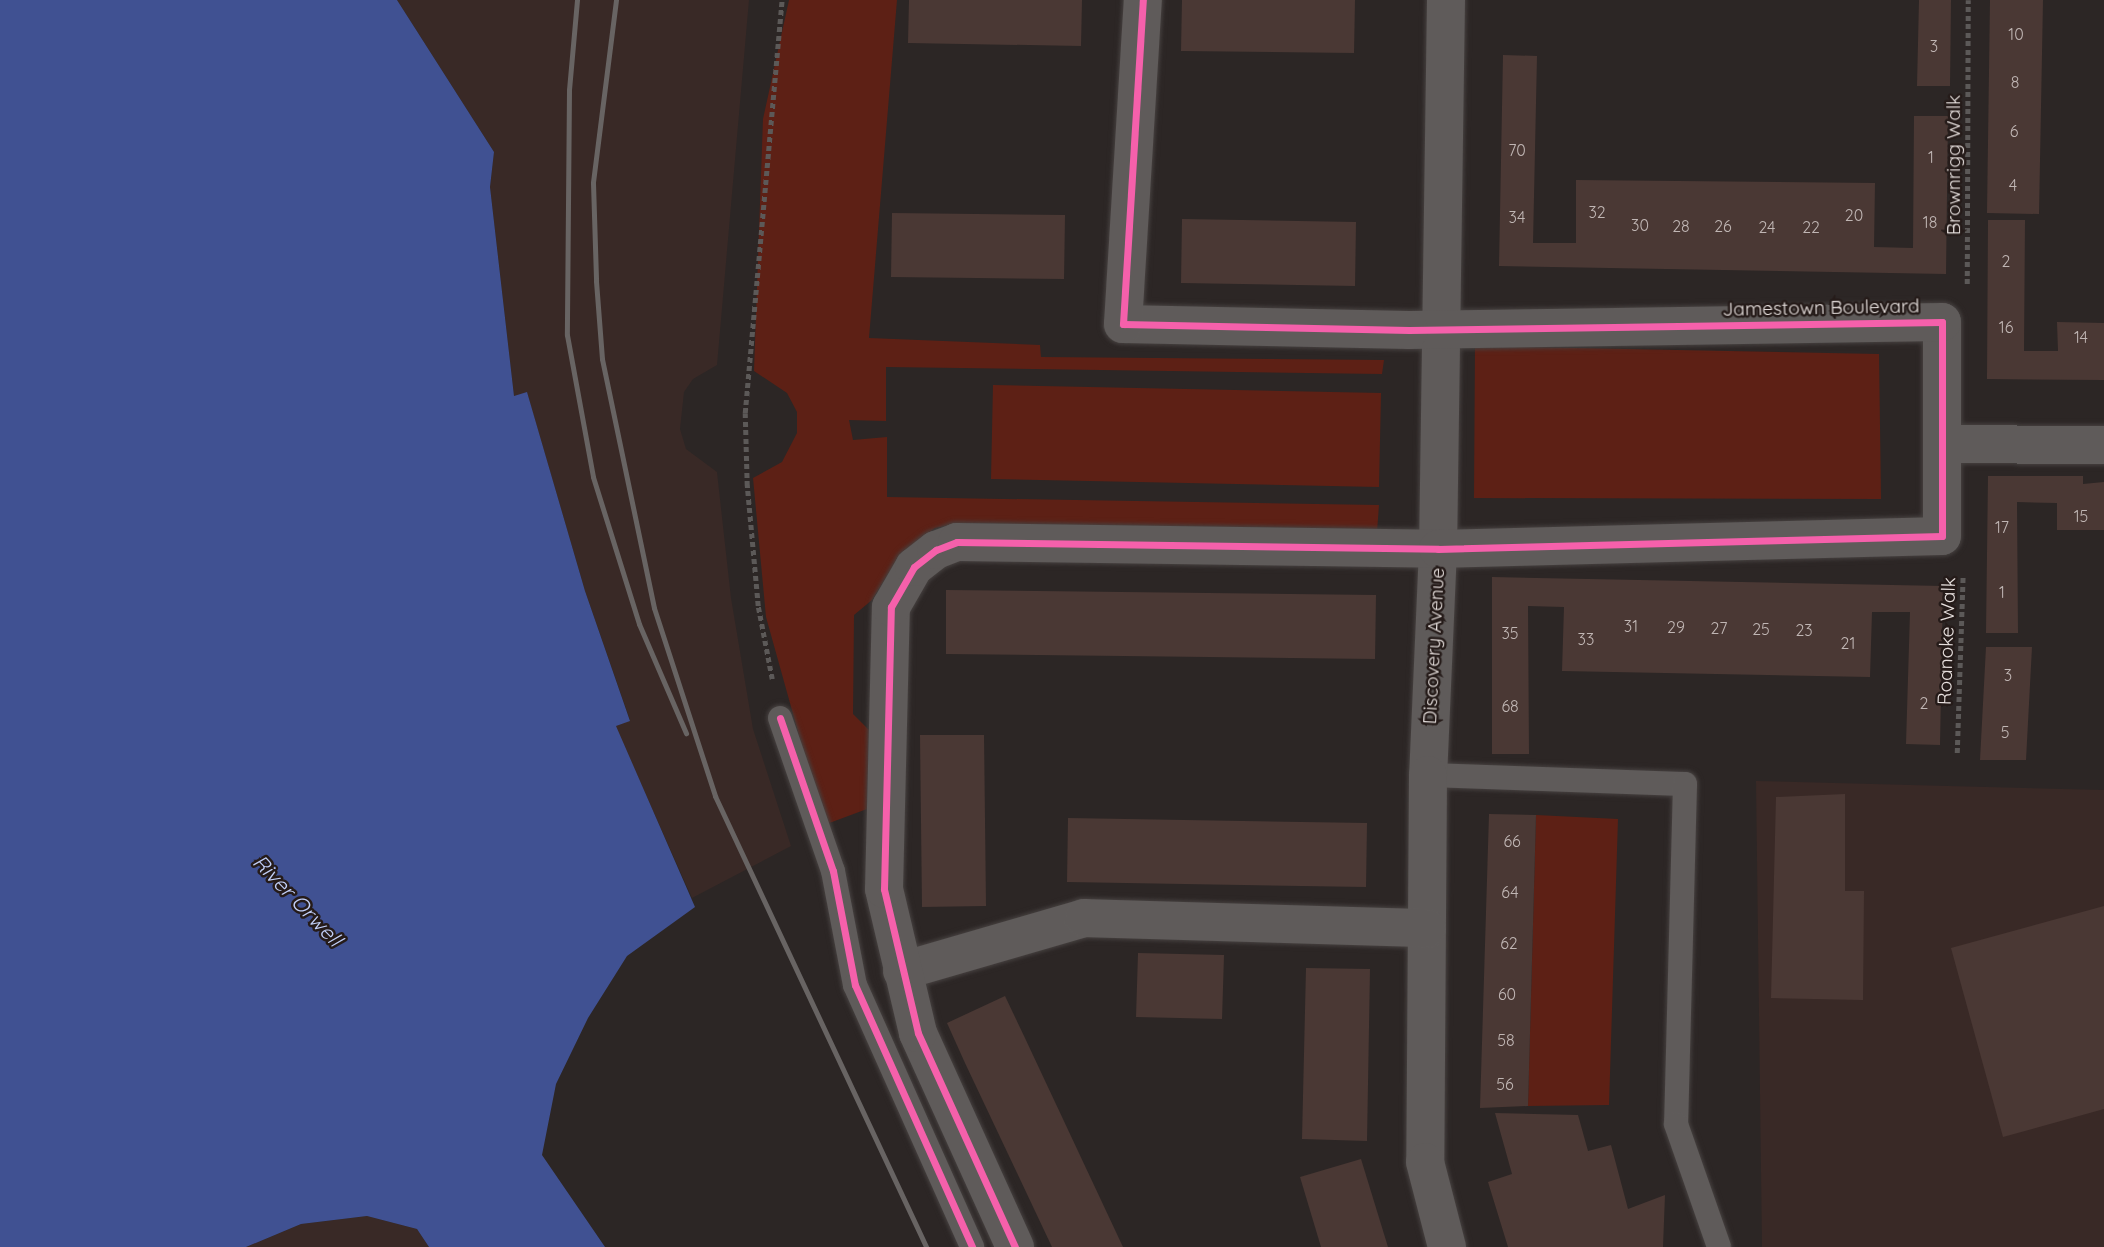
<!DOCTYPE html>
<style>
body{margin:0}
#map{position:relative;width:2104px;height:1247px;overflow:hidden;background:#2c2625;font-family:Quicksand,sans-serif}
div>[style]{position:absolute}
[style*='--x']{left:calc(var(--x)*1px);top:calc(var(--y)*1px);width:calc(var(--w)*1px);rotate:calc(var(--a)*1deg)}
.built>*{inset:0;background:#392926}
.green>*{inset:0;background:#5d2015}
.water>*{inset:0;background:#405192}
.building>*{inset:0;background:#4a3834}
.path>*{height:4.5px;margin-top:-2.25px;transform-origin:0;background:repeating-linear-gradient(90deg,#5c5958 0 5px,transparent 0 8.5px)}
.roads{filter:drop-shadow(0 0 2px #464140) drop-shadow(0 0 2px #464140)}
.lane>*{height:24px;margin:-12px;padding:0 12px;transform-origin:12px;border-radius:12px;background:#5f5b5a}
.street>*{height:38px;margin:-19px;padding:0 19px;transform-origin:19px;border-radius:19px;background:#5f5b5a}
.rail>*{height:5px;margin:-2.5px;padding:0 2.5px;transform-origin:2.5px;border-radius:2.5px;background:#686463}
.cycleway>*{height:7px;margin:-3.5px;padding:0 3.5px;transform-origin:3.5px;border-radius:3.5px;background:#f560ab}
span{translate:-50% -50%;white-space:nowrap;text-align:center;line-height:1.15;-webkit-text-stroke:5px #251b19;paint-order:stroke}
.number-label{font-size:16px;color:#c0b6b4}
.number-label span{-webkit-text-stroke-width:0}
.street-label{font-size:19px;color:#e7e0de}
.water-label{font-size:21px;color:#c2d0f9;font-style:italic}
</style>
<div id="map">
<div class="built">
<div style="clip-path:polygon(397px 0,749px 0,717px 365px,693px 379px,684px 392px,680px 429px,686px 449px,717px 472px,731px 598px,753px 729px,791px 846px,692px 898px,615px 726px,630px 720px,585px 591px,527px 393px,514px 396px,490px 187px,494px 152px)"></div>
<div style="clip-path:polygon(1756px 781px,2104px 790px,2104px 1247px,1762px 1247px)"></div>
<div style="clip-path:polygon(367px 1216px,417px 1229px,429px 1247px,246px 1247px,301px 1224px)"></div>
</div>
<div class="green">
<div style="clip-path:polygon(789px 0,897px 0,869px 338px,1040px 345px,1041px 357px,1384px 360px,1382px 374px,886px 367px,886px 421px,849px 420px,853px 440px,887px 437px,887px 497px,1379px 505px,1377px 532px,960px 523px,935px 528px,901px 553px,872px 600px,854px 615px,853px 714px,869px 730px,867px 809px,824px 825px,766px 617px,753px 478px,782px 462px,797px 433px,797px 412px,787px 393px,754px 371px,763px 119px)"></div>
<div style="clip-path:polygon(1475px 346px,1879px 354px,1881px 499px,1474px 498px)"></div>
<div style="clip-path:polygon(993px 385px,1381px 393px,1379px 487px,991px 479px)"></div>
<div style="clip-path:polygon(1536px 815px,1618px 819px,1609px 1105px,1528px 1106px)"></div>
</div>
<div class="water">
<div style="clip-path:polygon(0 0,397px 0,494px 152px,490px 187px,514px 396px,527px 392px,585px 591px,630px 721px,616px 726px,695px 907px,627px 956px,588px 1018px,556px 1084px,542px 1155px,605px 1247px,429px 1247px,417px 1229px,367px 1216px,301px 1224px,246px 1247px,0 1247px)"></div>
</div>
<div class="building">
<div style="clip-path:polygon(909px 0,1082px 0,1081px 46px,908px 43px)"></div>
<div style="clip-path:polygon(1182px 0,1355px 0,1354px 53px,1181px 51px)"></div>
<div style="clip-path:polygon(1919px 0,1951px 0,1950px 86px,1917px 86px)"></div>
<div style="clip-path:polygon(1990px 0,2043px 0,2039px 214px,1987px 213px)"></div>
<div style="clip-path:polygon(1503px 55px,1537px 56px,1533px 243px,1576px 243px,1576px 180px,1875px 183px,1874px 247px,1913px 248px,1914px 116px,1948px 116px,1946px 274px,1499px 266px)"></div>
<div style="clip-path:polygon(892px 213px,1065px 215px,1064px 279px,891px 277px)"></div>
<div style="clip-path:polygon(1182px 219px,1356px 222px,1355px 286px,1181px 283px)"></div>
<div style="clip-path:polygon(1988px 220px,2025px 220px,2024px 351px,2058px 351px,2057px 322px,2104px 323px,2104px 380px,1987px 379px)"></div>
<div style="clip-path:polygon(1988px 476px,2083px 476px,2083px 484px,2104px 482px,2104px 530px,2057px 530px,2057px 503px,2017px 502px,2018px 633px,1986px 633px)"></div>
<div style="clip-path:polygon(1492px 577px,1943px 586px,1940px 745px,1906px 744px,1910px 612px,1872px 612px,1870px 677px,1562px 671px,1564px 607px,1528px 606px,1529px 754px,1492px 754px)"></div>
<div style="clip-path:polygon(946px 590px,1376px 595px,1375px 659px,946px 654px)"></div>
<div style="clip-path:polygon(1986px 647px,2032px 647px,2026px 760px,1980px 760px)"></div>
<div style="clip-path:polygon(920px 735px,984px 735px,986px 906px,922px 907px)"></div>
<div style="clip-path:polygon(1845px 794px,1845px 891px,1864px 891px,1863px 1000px,1771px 998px,1776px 797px)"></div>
<div style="clip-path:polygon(1489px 814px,1536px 815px,1528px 1106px,1480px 1108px)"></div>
<div style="clip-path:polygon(1068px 818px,1367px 823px,1366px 887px,1067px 882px)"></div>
<div style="clip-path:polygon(2104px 906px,2104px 1109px,2003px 1137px,1951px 948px)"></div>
<div style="clip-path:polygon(1138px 953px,1224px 955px,1222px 1019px,1136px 1017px)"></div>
<div style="clip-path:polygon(1306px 968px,1370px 969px,1367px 1141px,1302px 1139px)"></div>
<div style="clip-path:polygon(1005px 996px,1024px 1036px,1123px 1247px,1052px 1247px,965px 1063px,947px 1023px)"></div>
<div style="clip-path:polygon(1495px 1113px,1578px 1115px,1588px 1151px,1611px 1145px,1628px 1209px,1665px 1195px,1663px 1247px,1508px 1247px,1488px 1182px,1512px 1174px)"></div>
<div style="clip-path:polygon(1361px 1159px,1388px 1247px,1321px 1247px,1300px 1177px)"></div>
</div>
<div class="path">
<div style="--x:1967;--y:284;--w:284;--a:-89.8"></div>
<div style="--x:772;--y:679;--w:74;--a:-100.9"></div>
<div style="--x:758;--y:606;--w:121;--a:-95.2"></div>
<div style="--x:747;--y:486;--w:73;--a:-91.6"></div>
<div style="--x:745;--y:413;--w:415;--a:-84.9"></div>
<div style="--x:1957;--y:753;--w:177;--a:-88.1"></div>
</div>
<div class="roads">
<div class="lane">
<div style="--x:780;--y:718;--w:162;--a:70.9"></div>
<div style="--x:833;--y:871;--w:116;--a:79.1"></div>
<div style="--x:855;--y:985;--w:287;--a:65.9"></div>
<div style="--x:1428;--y:775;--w:257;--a:2"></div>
<div style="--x:1685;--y:784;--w:340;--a:91.5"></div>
<div style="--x:1676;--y:1124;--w:130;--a:70.7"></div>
</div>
<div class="street">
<div style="--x:1446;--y:0;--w:549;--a:90.83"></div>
<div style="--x:1438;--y:549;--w:226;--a:92.5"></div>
<div style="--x:1428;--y:775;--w:387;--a:90.4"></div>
<div style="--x:1425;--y:1162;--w:88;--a:75.5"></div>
<div style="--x:1944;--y:444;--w:160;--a:0.4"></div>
<div style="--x:902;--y:971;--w:190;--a:-16.2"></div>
<div style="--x:1084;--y:918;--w:343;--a:1.7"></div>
<div style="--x:1015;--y:1247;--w:235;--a:-114.4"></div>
<div style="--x:918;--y:1033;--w:148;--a:-103.3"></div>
<div style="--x:884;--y:889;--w:282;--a:-88.6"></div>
<div style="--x:891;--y:607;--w:46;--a:-60.1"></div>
<div style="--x:914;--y:567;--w:28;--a:-38"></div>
<div style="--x:936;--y:550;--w:22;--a:-21"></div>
<div style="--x:957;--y:542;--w:481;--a:0.8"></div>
<div style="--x:1438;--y:549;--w:504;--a:-1.48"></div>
<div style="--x:1942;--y:536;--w:214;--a:-90"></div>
<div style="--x:1942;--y:322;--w:533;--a:179.14"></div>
<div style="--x:1409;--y:330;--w:286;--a:-178.8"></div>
<div style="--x:1123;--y:324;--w:325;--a:-86.5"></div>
</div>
</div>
<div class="rail">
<div style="--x:577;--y:0;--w:90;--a:95.1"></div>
<div style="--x:569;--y:90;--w:245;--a:90.5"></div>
<div style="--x:567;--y:335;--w:144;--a:79.6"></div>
<div style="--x:593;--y:477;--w:154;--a:72.6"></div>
<div style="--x:639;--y:624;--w:119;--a:66.7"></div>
<div style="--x:616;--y:0;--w:184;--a:97.2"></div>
<div style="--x:593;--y:183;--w:98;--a:88.2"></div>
<div style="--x:596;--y:281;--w:78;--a:85.6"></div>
<div style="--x:602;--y:359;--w:254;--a:78.2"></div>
<div style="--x:654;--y:608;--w:198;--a:72"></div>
<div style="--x:715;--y:796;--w:498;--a:64.9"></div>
</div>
<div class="cycleway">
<div style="--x:780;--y:718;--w:162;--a:70.9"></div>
<div style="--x:833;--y:871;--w:116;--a:79.1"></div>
<div style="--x:855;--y:985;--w:287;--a:65.9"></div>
<div style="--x:1015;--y:1247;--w:235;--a:-114.4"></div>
<div style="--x:918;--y:1033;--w:148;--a:-103.3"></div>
<div style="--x:884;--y:889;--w:282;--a:-88.6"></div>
<div style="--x:891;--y:607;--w:46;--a:-60.1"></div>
<div style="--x:914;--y:567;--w:28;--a:-38"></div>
<div style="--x:936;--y:550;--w:22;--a:-21"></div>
<div style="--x:957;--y:542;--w:481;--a:0.8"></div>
<div style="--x:1438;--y:549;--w:504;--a:-1.48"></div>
<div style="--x:1942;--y:536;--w:214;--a:-90"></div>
<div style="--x:1942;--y:322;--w:533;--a:179.14"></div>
<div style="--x:1409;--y:330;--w:286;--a:-178.8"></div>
<div style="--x:1123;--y:324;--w:325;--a:-86.5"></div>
</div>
<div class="number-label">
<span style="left:2016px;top:34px">10</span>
<span style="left:1934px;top:46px">3</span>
<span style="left:2015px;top:82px">8</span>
<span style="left:2014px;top:131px">6</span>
<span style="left:1517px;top:150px">70</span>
<span style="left:1931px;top:157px">1</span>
<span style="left:2013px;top:185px">4</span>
<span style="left:1597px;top:212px">32</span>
<span style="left:1854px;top:215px">20</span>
<span style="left:1517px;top:217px">34</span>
<span style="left:1930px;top:222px">18</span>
<span style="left:1640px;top:225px">30</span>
<span style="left:1681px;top:226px">28</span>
<span style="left:1723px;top:226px">26</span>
<span style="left:1767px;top:227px">24</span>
<span style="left:1811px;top:227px">22</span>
<span style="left:2006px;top:261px">2</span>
<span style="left:2006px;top:327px">16</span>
<span style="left:2081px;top:337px">14</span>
<span style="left:2081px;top:516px">15</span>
<span style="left:2002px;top:527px">17</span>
<span style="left:2002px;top:592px">1</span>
<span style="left:1631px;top:626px">31</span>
<span style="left:1676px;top:627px">29</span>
<span style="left:1719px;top:628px">27</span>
<span style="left:1761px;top:629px">25</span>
<span style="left:1804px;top:630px">23</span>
<span style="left:1510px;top:633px">35</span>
<span style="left:1586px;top:639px">33</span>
<span style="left:1848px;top:643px">21</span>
<span style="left:2008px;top:675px">3</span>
<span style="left:1924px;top:703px">2</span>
<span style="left:1510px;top:706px">68</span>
<span style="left:2005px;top:732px">5</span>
<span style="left:1512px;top:841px">66</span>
<span style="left:1510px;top:892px">64</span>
<span style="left:1509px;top:943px">62</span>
<span style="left:1507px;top:994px">60</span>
<span style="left:1506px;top:1040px">58</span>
<span style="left:1505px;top:1084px">56</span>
</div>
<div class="street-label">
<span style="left:1954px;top:165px;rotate:-90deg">Brownrigg Walk</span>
<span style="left:1821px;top:308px;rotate:-1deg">Jamestown Boulevard</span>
<span style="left:1947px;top:641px;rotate:-88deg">Roanoke Walk</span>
<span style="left:1434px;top:646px;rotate:-87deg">Discovery Avenue</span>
</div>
<div class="water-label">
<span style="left:298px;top:900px;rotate:46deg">River Orwell</span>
</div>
</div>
